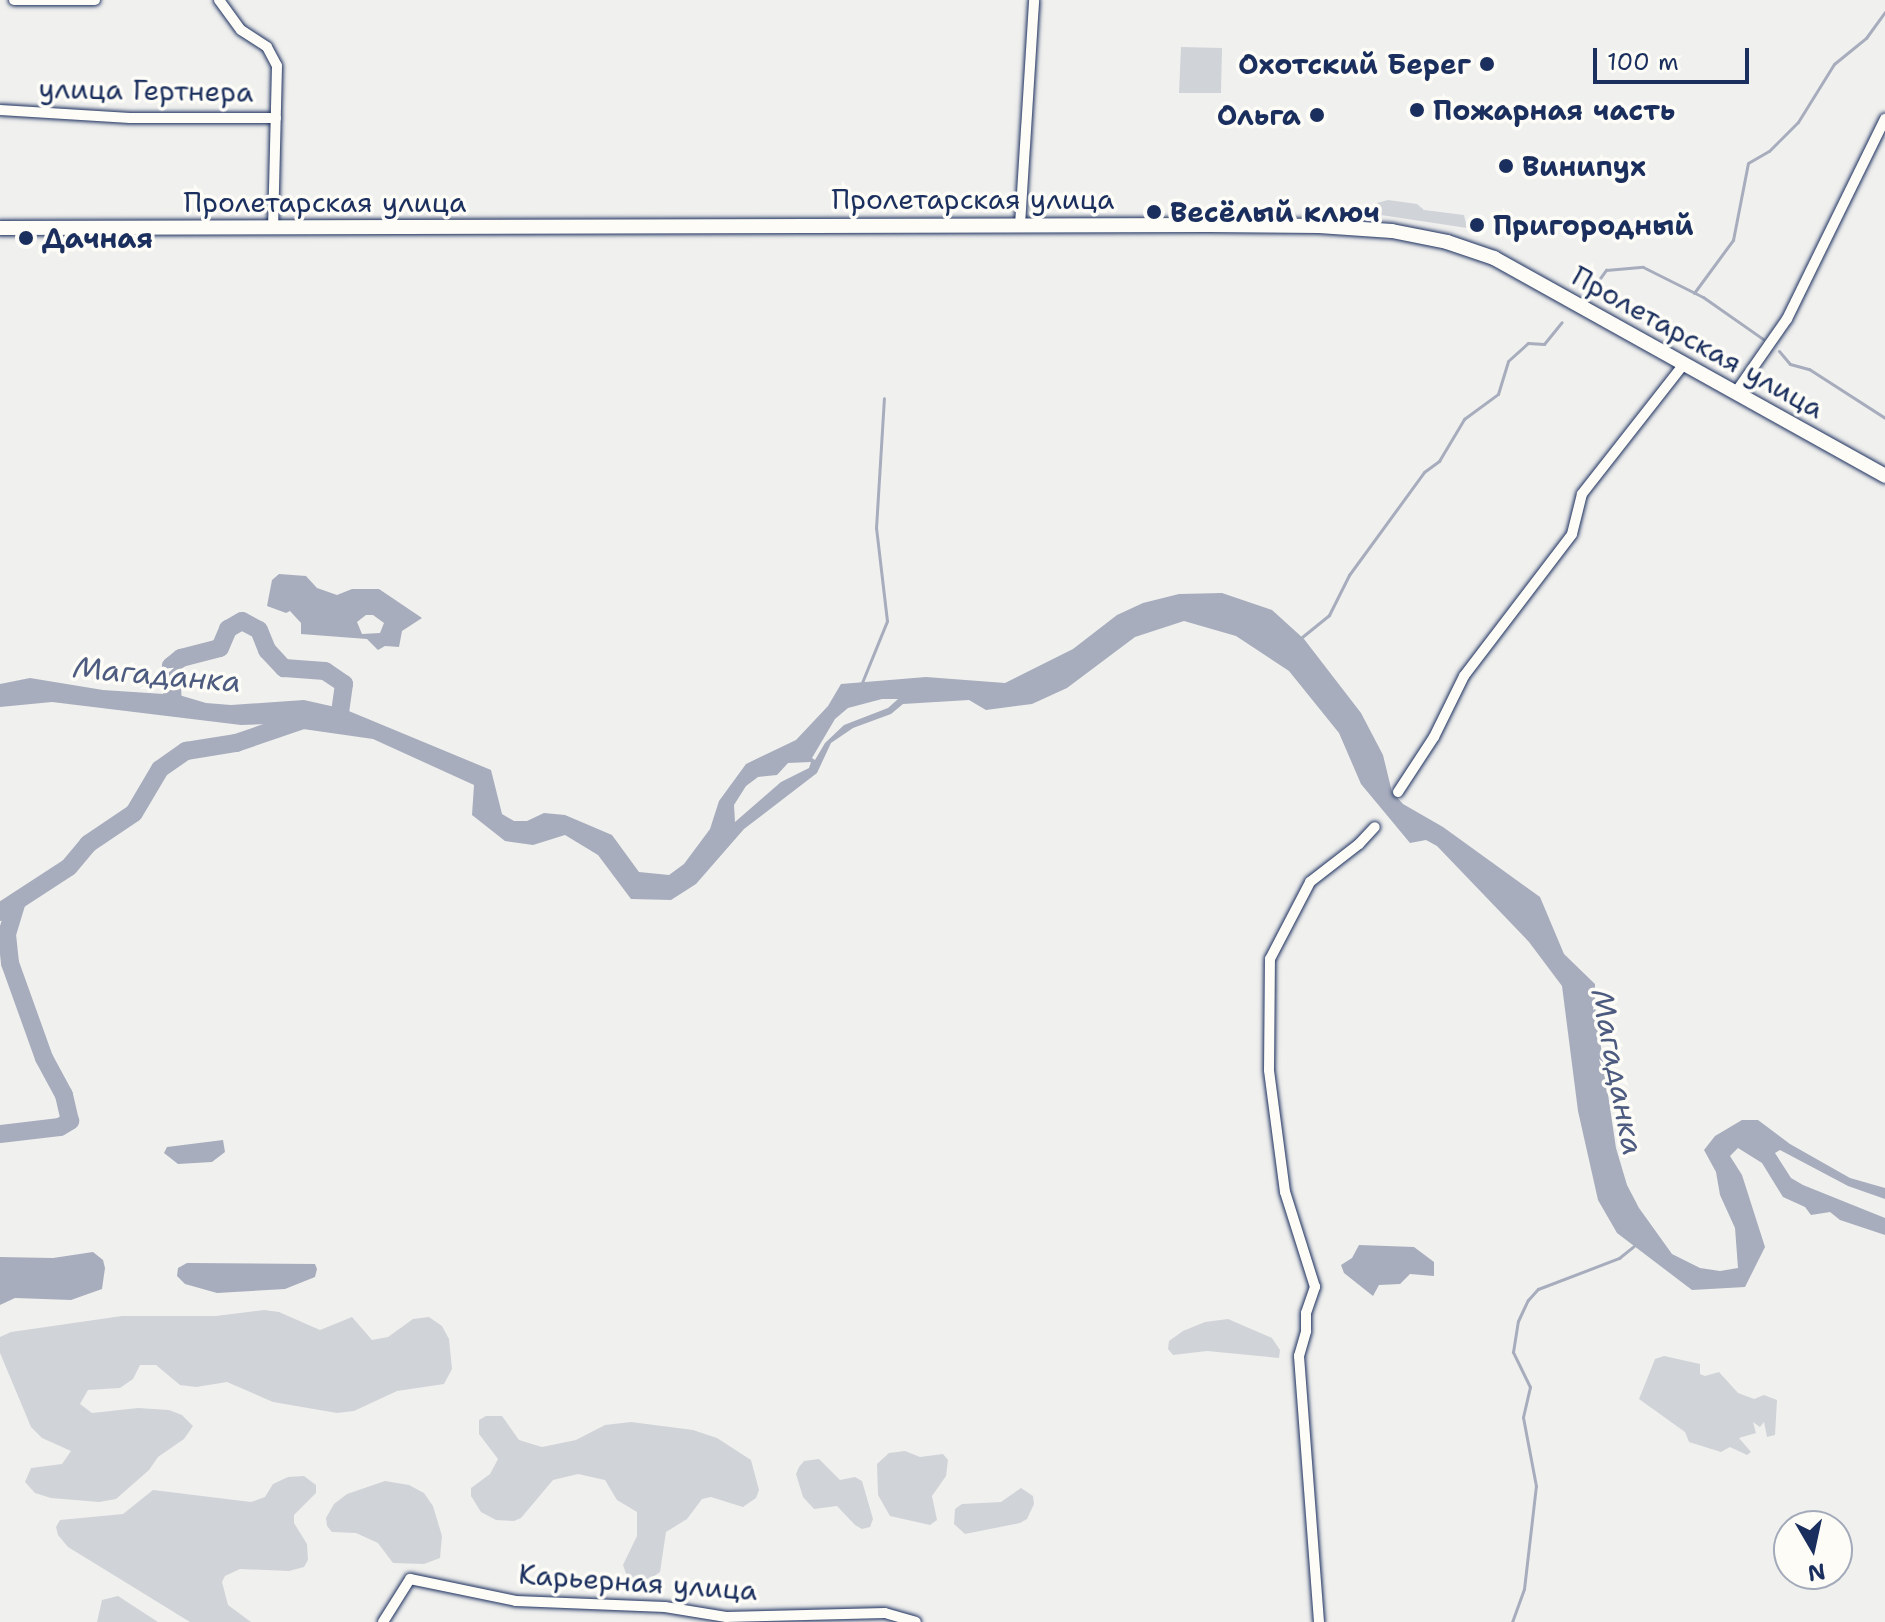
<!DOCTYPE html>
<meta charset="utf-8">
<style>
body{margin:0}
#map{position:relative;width:1885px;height:1622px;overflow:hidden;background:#f0f0ee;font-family:"Shantell Sans",sans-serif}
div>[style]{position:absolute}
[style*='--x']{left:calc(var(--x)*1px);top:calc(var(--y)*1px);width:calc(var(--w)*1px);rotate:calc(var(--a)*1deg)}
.green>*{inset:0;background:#d0d3d8}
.water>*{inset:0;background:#a7adbd}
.stream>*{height:3px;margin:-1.5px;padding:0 1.5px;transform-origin:1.5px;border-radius:1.5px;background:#a7adbd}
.river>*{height:18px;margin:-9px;padding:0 9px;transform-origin:9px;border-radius:9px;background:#a7adbd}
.roads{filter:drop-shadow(0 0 2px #1b2f5e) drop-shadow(0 0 2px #1b2f5e)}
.street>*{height:10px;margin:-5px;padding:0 5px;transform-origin:5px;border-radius:5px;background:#fdfcf7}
.secondary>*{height:14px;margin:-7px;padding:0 7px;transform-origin:7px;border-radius:7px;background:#fdfcf7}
.dots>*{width:22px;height:22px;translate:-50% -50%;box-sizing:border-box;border:4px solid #fdfcf7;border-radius:50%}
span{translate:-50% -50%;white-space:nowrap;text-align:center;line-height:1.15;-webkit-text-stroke:7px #fdfcf7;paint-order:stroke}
.poi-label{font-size:28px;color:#1b2f5e;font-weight:700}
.right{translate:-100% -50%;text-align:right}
.left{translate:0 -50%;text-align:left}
.street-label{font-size:28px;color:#1b2f5e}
.water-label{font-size:30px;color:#4c5b7f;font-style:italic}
.north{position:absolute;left:1773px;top:1510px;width:80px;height:80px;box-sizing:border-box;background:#fdfcf7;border:2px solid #a3aaba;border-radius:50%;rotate:171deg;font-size:22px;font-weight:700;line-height:32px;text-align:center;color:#1b2f5e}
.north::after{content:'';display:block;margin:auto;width:28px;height:36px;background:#1b2f5e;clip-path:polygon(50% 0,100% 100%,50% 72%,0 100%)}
.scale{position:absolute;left:1593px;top:48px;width:156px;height:36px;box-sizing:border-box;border:4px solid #1b2f5e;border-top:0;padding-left:10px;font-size:24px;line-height:28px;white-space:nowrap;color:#1b2f5e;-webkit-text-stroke:6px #fdfcf7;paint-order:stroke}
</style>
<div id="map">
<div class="green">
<div style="clip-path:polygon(1181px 47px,1222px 48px,1221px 93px,1179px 93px)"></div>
<div style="clip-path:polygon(1388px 200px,1417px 204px,1424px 210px,1464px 215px,1467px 228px,1381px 215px,1377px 203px)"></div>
<div style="clip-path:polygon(264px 1310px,279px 1312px,320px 1330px,352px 1317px,372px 1340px,388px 1337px,413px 1319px,429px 1317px,442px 1326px,449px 1339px,452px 1369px,444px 1384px,397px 1391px,354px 1411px,337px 1413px,273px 1402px,227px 1382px,196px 1387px,180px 1385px,156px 1365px,140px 1365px,133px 1379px,120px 1388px,88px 1390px,80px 1404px,92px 1413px,138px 1408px,169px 1410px,182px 1415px,193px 1426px,184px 1439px,158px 1457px,149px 1470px,116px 1499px,99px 1502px,51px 1498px,35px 1493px,25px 1482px,31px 1468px,62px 1464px,71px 1451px,42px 1438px,31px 1427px,0 1353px,0 1337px,11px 1332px,122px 1316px,216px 1316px)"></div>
<div style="clip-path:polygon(1228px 1319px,1272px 1338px,1280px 1350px,1279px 1358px,1207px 1351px,1173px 1355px,1168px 1349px,1169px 1341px,1183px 1331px,1205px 1322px)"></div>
<div style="clip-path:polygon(1664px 1356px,1700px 1364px,1700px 1374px,1705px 1376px,1719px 1372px,1738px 1393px,1754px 1399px,1764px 1395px,1777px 1400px,1775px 1435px,1767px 1437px,1764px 1422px,1760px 1427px,1753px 1422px,1756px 1433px,1739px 1438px,1751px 1452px,1747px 1455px,1730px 1447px,1721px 1452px,1689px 1442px,1685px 1432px,1639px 1399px,1655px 1359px)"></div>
<div style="clip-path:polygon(486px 1416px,502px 1416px,519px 1440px,542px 1447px,576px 1440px,605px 1425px,631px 1422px,693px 1430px,717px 1438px,751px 1460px,759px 1490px,756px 1498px,743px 1507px,711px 1497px,702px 1499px,687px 1519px,666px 1532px,660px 1572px,646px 1582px,628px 1579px,623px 1565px,637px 1536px,637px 1512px,617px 1500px,605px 1480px,578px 1474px,553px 1480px,521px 1518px,514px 1521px,496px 1520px,481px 1512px,471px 1496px,471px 1488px,490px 1474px,498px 1459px,479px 1434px,479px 1420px)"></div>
<div style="clip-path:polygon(905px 1451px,920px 1457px,943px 1454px,948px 1460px,946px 1476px,932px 1496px,937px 1520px,930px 1525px,890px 1516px,878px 1495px,877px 1464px,889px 1453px)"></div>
<div style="clip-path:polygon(819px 1459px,840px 1480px,855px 1477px,862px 1481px,873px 1519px,870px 1527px,862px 1529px,855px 1525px,837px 1506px,814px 1509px,803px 1497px,796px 1474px,799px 1467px,804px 1461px)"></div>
<div style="clip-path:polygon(304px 1476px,316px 1485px,316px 1493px,294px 1515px,294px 1523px,307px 1544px,308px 1560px,304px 1567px,289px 1571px,240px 1569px,225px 1576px,222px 1582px,228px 1605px,251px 1622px,190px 1622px,68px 1547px,58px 1535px,56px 1527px,60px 1520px,123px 1514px,153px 1490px,251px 1502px,265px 1497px,273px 1484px,288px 1477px)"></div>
<div style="clip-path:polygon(385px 1481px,409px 1485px,424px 1493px,433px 1506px,442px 1536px,440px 1558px,424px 1564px,393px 1563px,378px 1543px,356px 1533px,332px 1532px,327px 1526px,326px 1518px,334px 1504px,347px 1494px)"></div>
<div style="clip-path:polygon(1021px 1488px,1033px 1496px,1034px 1504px,1027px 1519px,1020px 1523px,965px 1534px,954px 1524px,955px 1509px,962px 1504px,1001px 1502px)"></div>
<div style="clip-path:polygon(118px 1596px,158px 1622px,97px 1622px,102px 1600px)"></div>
</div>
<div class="water">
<div style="clip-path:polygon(evenodd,279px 574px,306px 576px,317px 588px,337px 595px,352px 589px,379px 589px,422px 618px,402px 631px,399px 647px,385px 646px,378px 650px,367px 639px,301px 634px,301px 623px,290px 611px,286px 613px,267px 606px,272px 580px,279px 574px,366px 615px,373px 615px,384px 623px,380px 633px,362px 634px,357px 622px,366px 615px)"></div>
<div style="clip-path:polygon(evenodd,1222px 593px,1272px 610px,1304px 639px,1361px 713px,1383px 755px,1392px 792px,1403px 804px,1443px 827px,1540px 897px,1564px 954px,1595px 984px,1595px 1007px,1616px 1148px,1627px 1185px,1639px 1208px,1672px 1254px,1700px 1268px,1720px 1271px,1738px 1268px,1735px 1228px,1720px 1195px,1716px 1172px,1704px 1150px,1715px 1136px,1742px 1120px,1758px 1120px,1790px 1144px,1850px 1178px,1885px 1188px,1885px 1199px,1848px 1186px,1780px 1150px,1775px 1153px,1791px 1178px,1803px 1185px,1885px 1218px,1885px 1235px,1840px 1220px,1830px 1212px,1811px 1215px,1805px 1207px,1783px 1197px,1762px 1163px,1738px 1148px,1730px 1156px,1742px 1175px,1765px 1247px,1745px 1287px,1692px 1290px,1617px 1233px,1598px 1200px,1578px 1111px,1562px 986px,1529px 942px,1437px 846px,1426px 840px,1410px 843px,1361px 784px,1339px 733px,1289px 671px,1236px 636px,1184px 621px,1135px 637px,1067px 688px,1032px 704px,986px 710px,969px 700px,903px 704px,891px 714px,853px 728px,831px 743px,817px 773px,744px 829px,696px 884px,671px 900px,631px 899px,598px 855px,565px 835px,533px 845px,505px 841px,472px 815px,474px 785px,373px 739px,268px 724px,241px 725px,52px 702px,0 707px,0 684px,30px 678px,103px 690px,179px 695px,206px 703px,231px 705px,304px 700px,344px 709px,491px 770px,502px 814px,514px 821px,527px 821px,544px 813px,565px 815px,612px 835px,639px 872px,669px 875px,684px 864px,710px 829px,719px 801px,746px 764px,796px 740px,828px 706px,841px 684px,926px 677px,1005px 683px,1073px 649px,1117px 615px,1143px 603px,1179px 594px,1222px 593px,882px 699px,898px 699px,888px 708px,844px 725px,825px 743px,815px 760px,812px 758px,835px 719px,848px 708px,882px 699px,1222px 593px,811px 762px,809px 768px,781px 782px,735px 822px,734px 805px,746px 786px,758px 777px,777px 775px,788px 763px,811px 762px)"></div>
<div style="clip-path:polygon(223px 1140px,225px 1152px,212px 1162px,178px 1164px,164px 1153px,167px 1147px)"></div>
<div style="clip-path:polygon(1359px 1245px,1414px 1247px,1434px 1262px,1434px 1276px,1410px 1274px,1400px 1284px,1379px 1285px,1373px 1296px,1344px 1273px,1341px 1265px,1352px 1258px)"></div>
<div style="clip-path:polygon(93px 1252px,103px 1260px,105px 1268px,102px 1289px,71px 1300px,15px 1298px,0 1305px,0 1257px,53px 1258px)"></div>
<div style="clip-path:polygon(187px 1263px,315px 1264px,317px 1269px,315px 1277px,285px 1289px,217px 1293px,185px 1284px,177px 1276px,178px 1268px)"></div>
</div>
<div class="stream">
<div style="--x:1598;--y:281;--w:14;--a:-54"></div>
<div style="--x:1606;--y:270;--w:37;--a:-5"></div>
<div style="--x:1643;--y:267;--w:67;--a:26.6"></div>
<div style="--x:1703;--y:297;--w:73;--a:35"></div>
<div style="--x:1694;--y:293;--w:66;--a:-53.7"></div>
<div style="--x:1733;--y:240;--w:78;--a:-79"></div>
<div style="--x:1748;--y:163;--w:24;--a:-30"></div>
<div style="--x:1769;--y:151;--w:41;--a:-45"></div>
<div style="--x:1798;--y:122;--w:68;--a:-58.2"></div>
<div style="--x:1834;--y:64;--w:41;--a:-39.1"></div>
<div style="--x:1866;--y:38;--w:32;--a:-54"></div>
<div style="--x:1779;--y:351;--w:17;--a:50"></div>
<div style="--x:1790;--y:364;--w:20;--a:15"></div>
<div style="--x:1809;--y:369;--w:90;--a:32.8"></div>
<div style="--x:1302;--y:637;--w:35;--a:-39"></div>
<div style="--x:1329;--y:615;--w:45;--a:-63.4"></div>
<div style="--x:1349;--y:575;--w:127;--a:-53.9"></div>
<div style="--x:1424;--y:472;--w:19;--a:-36"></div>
<div style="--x:1439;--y:461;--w:49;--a:-59.2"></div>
<div style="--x:1464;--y:419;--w:42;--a:-36.3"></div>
<div style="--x:1498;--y:394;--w:34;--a:-73"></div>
<div style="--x:1508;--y:361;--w:27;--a:-42"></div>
<div style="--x:1528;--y:343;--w:16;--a:4"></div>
<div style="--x:1544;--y:344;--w:28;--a:-51"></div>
<div style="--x:861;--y:685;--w:69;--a:-67.9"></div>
<div style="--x:887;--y:621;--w:94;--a:-96.7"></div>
<div style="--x:876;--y:528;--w:130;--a:-86.5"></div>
<div style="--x:1512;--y:1622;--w:35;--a:-70"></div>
<div style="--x:1524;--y:1589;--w:104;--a:-83.4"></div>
<div style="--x:1536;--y:1486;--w:70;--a:-100.7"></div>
<div style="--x:1523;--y:1417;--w:31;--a:-77"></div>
<div style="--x:1530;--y:1387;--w:39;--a:-116"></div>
<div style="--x:1513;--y:1352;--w:31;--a:-81"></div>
<div style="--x:1518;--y:1321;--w:23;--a:-65"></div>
<div style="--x:1528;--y:1300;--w:15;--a:-48"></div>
<div style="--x:1538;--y:1289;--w:87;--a:-20.9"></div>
<div style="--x:1619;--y:1258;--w:19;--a:-39"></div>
</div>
<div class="river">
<div style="--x:173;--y:707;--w:41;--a:-92.8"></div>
<div style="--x:171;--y:666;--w:13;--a:-39"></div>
<div style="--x:181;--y:658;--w:40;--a:-14.4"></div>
<div style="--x:220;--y:648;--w:21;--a:-67"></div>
<div style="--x:228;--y:629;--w:16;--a:-30"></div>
<div style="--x:242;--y:621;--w:19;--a:28"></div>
<div style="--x:259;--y:630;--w:22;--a:68"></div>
<div style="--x:267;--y:650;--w:25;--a:47"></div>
<div style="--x:284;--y:668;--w:41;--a:4.2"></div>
<div style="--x:325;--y:671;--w:23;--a:34"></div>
<div style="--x:344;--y:684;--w:35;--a:98"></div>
<div style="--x:0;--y:912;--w:82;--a:-33.1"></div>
<div style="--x:69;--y:867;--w:30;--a:-50"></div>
<div style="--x:88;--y:844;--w:55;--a:-34"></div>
<div style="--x:134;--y:813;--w:51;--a:-59.4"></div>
<div style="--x:160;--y:769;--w:32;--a:-35"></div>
<div style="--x:186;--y:751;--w:51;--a:-9.1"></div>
<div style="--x:236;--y:743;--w:74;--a:-18.9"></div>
<div style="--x:0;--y:1134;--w:60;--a:-6.7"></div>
<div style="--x:60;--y:1127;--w:12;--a:-31"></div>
<div style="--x:70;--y:1121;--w:27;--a:-103"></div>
<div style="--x:64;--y:1095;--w:42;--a:-118.4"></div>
<div style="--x:44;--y:1058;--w:101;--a:-109.7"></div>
<div style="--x:10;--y:963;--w:29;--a:-96"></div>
<div style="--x:7;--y:934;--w:34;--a:-73"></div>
</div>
<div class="roads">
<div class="street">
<div style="--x:14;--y:0;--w:81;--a:0"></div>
<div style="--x:219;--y:0;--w:37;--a:54"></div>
<div style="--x:241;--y:30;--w:31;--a:33"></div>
<div style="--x:267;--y:47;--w:21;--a:62"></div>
<div style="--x:277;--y:66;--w:162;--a:91.4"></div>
<div style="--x:0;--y:110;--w:130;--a:3.5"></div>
<div style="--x:130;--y:118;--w:146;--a:0"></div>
<div style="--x:1020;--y:225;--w:225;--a:-86.4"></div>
<div style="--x:1736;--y:392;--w:89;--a:-55.1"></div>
<div style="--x:1787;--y:319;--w:223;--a:-63.9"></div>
<div style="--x:1398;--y:792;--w:66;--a:-56.8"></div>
<div style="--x:1434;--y:737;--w:68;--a:-63.8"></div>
<div style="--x:1464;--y:676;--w:178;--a:-52.7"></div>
<div style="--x:1572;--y:534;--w:41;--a:-76"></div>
<div style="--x:1582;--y:494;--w:164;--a:-51.9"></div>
<div style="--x:383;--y:1622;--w:51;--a:-57.9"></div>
<div style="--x:410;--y:1579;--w:108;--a:11.7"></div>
<div style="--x:516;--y:1601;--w:149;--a:2.3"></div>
<div style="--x:665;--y:1607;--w:62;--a:9.3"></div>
<div style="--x:726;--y:1617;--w:159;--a:-1.4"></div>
<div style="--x:885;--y:1613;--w:32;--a:16"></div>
<div style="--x:1319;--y:1622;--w:267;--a:-94.3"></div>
<div style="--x:1299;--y:1356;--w:26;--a:-74"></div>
<div style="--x:1306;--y:1331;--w:18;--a:-90"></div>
<div style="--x:1306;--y:1313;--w:28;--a:-71"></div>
<div style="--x:1315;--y:1287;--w:100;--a:-107.5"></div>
<div style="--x:1285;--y:1192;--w:123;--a:-97.5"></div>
<div style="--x:1269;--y:1070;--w:111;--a:-89.5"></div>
<div style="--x:1270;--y:959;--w:87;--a:-62.5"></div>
<div style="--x:1310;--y:882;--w:62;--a:-37.8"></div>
<div style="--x:1359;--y:844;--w:23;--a:-47"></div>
</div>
<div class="secondary">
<div style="--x:0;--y:228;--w:1209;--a:-0.14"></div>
<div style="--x:1209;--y:225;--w:110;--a:0.5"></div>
<div style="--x:1319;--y:226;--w:73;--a:3.9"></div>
<div style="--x:1392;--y:231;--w:56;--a:11.3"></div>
<div style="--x:1447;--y:242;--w:50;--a:18.8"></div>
<div style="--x:1494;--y:258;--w:448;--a:29.1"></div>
</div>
</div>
<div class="dots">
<div style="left:1487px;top:64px;background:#1b2f5e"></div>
<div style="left:1417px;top:110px;background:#1b2f5e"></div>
<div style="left:1317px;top:115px;background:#1b2f5e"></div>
<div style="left:1506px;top:166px;background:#1b2f5e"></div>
<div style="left:1154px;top:212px;background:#1b2f5e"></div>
<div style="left:1477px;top:225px;background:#1b2f5e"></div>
<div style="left:26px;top:238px;background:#1b2f5e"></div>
</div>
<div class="poi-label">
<span class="right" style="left:1471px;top:64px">Охотский Берег</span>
<span class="left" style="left:1433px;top:110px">Пожарная часть</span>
<span class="right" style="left:1301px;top:115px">Ольга</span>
<span class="left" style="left:1522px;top:166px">Винипух</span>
<span class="left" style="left:1170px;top:212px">Весёлый ключ</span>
<span class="left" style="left:1493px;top:225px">Пригородный</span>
<span class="left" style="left:42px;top:238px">Дачная</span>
</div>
<div class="street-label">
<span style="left:146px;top:90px;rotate:1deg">улица Гертнера</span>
<span style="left:973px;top:199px">Пролетарская улица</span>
<span style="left:325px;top:202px">Пролетарская улица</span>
<span style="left:1698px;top:342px;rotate:29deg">Пролетарская улица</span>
<span style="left:638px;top:1582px;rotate:4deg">Карьерная улица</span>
</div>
<div class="water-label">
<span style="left:157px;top:675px;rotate:5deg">Магаданка</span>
<span style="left:1617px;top:1072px;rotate:79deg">Магаданка</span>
</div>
<div class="north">N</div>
<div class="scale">100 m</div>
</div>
